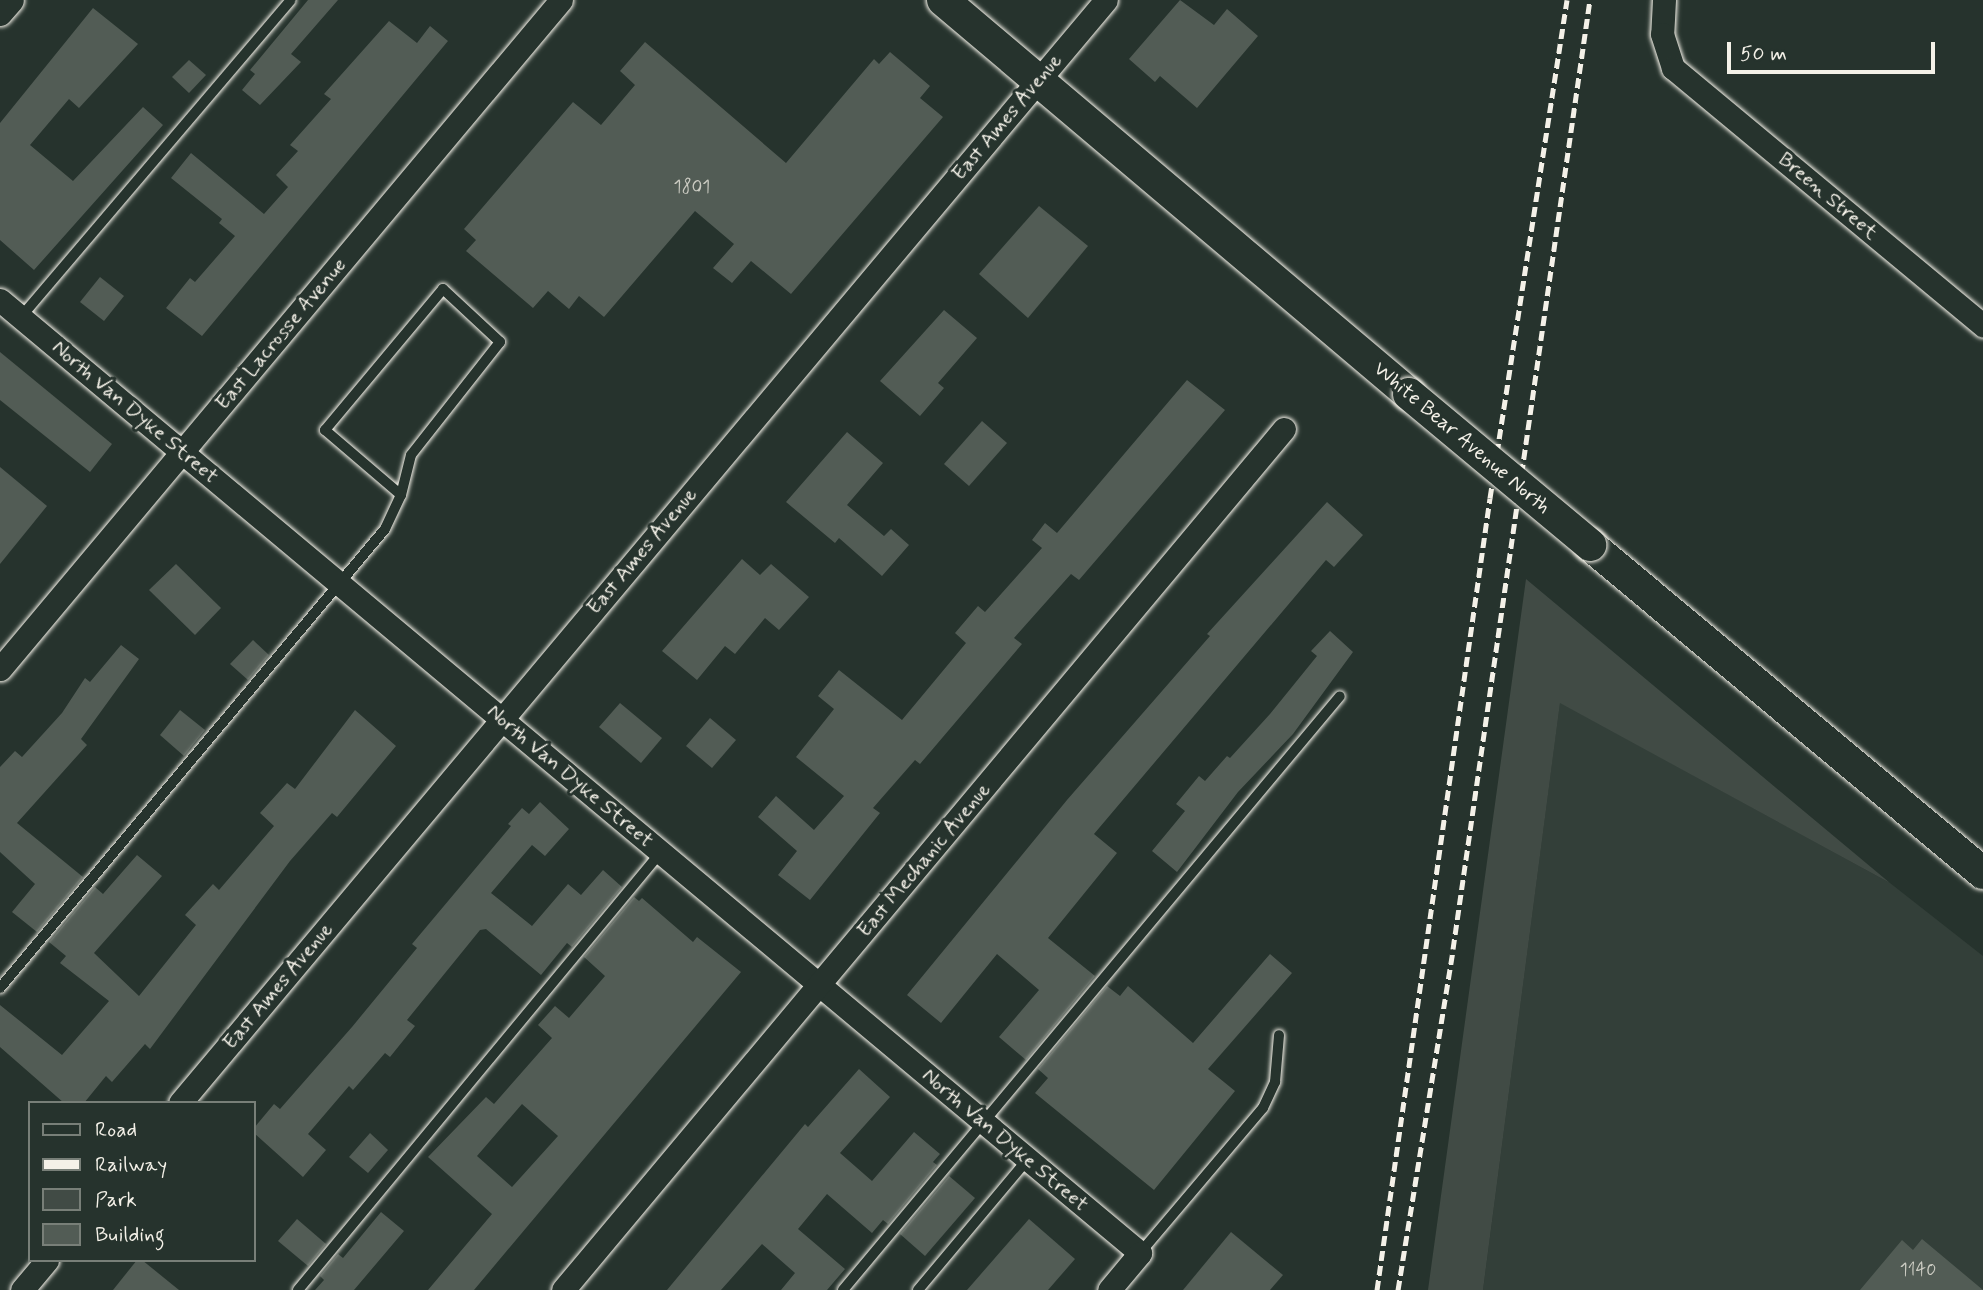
<!DOCTYPE html>
<style>
body{margin:0}
#map{position:relative;width:1983px;height:1290px;overflow:hidden;background:#26332d;font-family:Mynerve,sans-serif}
div>[style]{position:absolute}
[style*='--x']{left:calc(var(--x)*1px);top:calc(var(--y)*1px);width:calc(var(--w)*1px);rotate:calc(var(--a)*1deg)}
.built>*{inset:0;background:#333f39}
.green>*{inset:0;background:#414b45}
.building>*{inset:0;background:#525c55}
.roads{filter:drop-shadow(0 0 2px #f4f1e8) drop-shadow(0 0 2px #f4f1e8)}
.lane>*{height:10px;margin:-5px;padding:0 5px;transform-origin:5px;border-radius:5px;background:#26332d}
.street>*{height:23px;margin:-11.5px;padding:0 11.5px;transform-origin:11.5px;border-radius:11.5px;background:#26332d}
.secondary>*{height:32px;margin:-16px;padding:0 16px;transform-origin:16px;border-radius:16px;background:#26332d}
.rail>*{height:5px;margin-top:-2.5px;transform-origin:0;background:repeating-linear-gradient(90deg,#f4f1e8 0 10px,transparent 0 15px)}
.bridges{filter:drop-shadow(0 0 2px #f4f1e8) drop-shadow(0 0 2px #f4f1e8)}
.secondary-bridge>*{height:32px;margin:-16px;padding:0 16px;transform-origin:16px;border-radius:16px;background:#26332d}
span{translate:-50% -50%;white-space:nowrap;text-align:center;line-height:1.15;-webkit-text-stroke:6px #26332d;paint-order:stroke}
.number-label{font-size:18px;color:#ccccc3}
.number-label span{-webkit-text-stroke-width:0}
.street-label{font-size:21px;color:#f4f1e8}
.legend{position:absolute;left:28px;top:1101px;width:228px;height:161px;box-sizing:border-box;background:#26332d;border:2px solid #787f78;margin:0;padding:9px 12px;list-style:none;font-size:21px;color:#f4f1e8}
.legend li{display:flex;align-items:center;gap:14px;height:35px}
.legend b{width:35px;border:2px solid #787f78}
.scale{position:absolute;left:1727px;top:42px;width:208px;height:32px;box-sizing:border-box;border:4px solid #f4f1e8;border-top:0;padding-left:9px;font-size:21px;line-height:24px;white-space:nowrap;color:#f4f1e8;-webkit-text-stroke:5px #26332d;paint-order:stroke}
</style>
<div id="map">
<div class="built">
<div style="clip-path:polygon(1560px 702px,1890px 883px,1983px 956px,1983px 1290px,1483px 1290px)"></div>
</div>
<div class="green">
<div style="clip-path:polygon(1526px 579px,1890px 883px,1560px 703px,1483px 1290px,1428px 1290px)"></div>
</div>
<div class="building">
<div style="clip-path:polygon(308px 0,338px 0,291px 54px,301px 62px,260px 105px,242px 90px,255px 74px,250px 70px)"></div>
<div style="clip-path:polygon(1180px 0,1214px 25px,1227px 9px,1258px 36px,1197px 108px,1160px 76px,1155px 82px,1129px 59px)"></div>
<div style="clip-path:polygon(93px 8px,138px 44px,79px 108px,69px 99px,30px 145px,73px 181px,143px 107px,163px 125px,34px 270px,0 240px,0 123px)"></div>
<div style="clip-path:polygon(389px 21px,417px 43px,430px 26px,448px 41px,202px 336px,166px 308px,190px 278px,195px 282px,235px 236px,219px 223px,222px 219px,171px 178px,191px 153px,264px 214px,288px 187px,276px 175px,298px 151px,290px 145px,331px 99px,324px 94px)"></div>
<div style="clip-path:polygon(645px 42px,786px 163px,874px 59px,879px 64px,890px 52px,930px 86px,920px 98px,943px 117px,791px 294px,751px 261px,732px 283px,713px 268px,734px 244px,695px 211px,604px 317px,579px 296px,569px 309px,548px 291px,533px 308px,466px 251px,476px 240px,464px 229px,573px 102px,601px 125px,635px 85px,620px 71px)"></div>
<div style="clip-path:polygon(189px 60px,206px 75px,189px 93px,172px 77px)"></div>
<div style="clip-path:polygon(1039px 206px,1088px 246px,1028px 318px,979px 274px)"></div>
<div style="clip-path:polygon(100px 277px,124px 296px,104px 321px,80px 302px)"></div>
<div style="clip-path:polygon(944px 310px,977px 338px,938px 383px,944px 388px,920px 416px,880px 381px)"></div>
<div style="clip-path:polygon(0 352px,112px 444px,90px 472px,0 400px)"></div>
<div style="clip-path:polygon(1187px 380px,1225px 410px,1079px 580px,1071px 574px,1014px 638px,1022px 644px,920px 764px,915px 760px,873px 808px,880px 813px,810px 900px,778px 875px,797px 851px,758px 817px,776px 796px,814px 830px,844px 796px,796px 757px,834px 709px,818px 696px,839px 670px,902px 720px,966px 643px,955px 633px,978px 606px,985px 612px,1042px 548px,1032px 540px,1045px 523px,1057px 533px)"></div>
<div style="clip-path:polygon(982px 421px,1007px 443px,969px 486px,944px 464px)"></div>
<div style="clip-path:polygon(847px 432px,883px 463px,847px 505px,884px 536px,891px 529px,909px 545px,882px 576px,839px 538px,835px 543px,786px 502px)"></div>
<div style="clip-path:polygon(0 467px,47px 506px,0 564px)"></div>
<div style="clip-path:polygon(1327px 502px,1363px 535px,1334px 567px,1326px 560px,1094px 834px,1117px 853px,1048px 938px,1095px 976px,1026px 1060px,999px 1037px,1039px 990px,997px 954px,941px 1023px,907px 995px,1067px 800px,1210px 636px,1207px 634px)"></div>
<div style="clip-path:polygon(742px 559px,760px 575px,771px 564px,809px 597px,779px 630px,765px 618px,735px 654px,725px 646px,697px 680px,662px 651px)"></div>
<div style="clip-path:polygon(176px 564px,221px 608px,195px 635px,149px 590px)"></div>
<div style="clip-path:polygon(1330px 631px,1353px 652px,1293px 734px,1238px 792px,1177px 872px,1152px 851px,1185px 811px,1176px 804px,1199px 776px,1205px 781px,1227px 756px,1230px 758px,1270px 714px,1317px 656px,1311px 651px)"></div>
<div style="clip-path:polygon(253px 640px,269px 655px,248px 680px,230px 664px)"></div>
<div style="clip-path:polygon(121px 645px,139px 659px,81px 739px,87px 745px,17px 823px,83px 877px,37px 932px,12px 912px,35px 884px,0 852px,0 767px,15px 751px,22px 757px,62px 713px,85px 678px,90px 682px)"></div>
<div style="clip-path:polygon(620px 703px,662px 738px,641px 763px,599px 727px)"></div>
<div style="clip-path:polygon(180px 710px,205px 730px,184px 756px,160px 735px)"></div>
<div style="clip-path:polygon(355px 710px,396px 746px,337px 817px,332px 813px,290px 861px,150px 1049px,145px 1044px,112px 1082px,106px 1076px,84px 1103px,64px 1103px,0 1047px,0 1005px,62px 1055px,109px 1001px,60px 963px,66px 956px,49px 942px,95px 887px,103px 894px,137px 855px,162px 876px,94px 953px,139px 996px,196px 925px,185px 915px,213px 884px,219px 890px,274px 826px,260px 813px,287px 783px,295px 789px)"></div>
<div style="clip-path:polygon(710px 718px,736px 740px,712px 768px,686px 746px)"></div>
<div style="clip-path:polygon(540px 802px,569px 829px,545px 856px,532px 845px,491px 893px,532px 926px,568px 884px,581px 895px,603px 870px,622px 887px,572px 947px,567px 943px,541px 975px,486px 929px,480px 930px,407px 1020px,415px 1026px,390px 1057px,385px 1053px,353px 1090px,349px 1086px,308px 1134px,326px 1150px,303px 1177px,254px 1133px,254px 1128px,274px 1104px,280px 1109px,352px 1027px,417px 948px,412px 944px,511px 826px,508px 824px,522px 808px,529px 814px)"></div>
<div style="clip-path:polygon(evenodd,634px 897px,639px 901px,642px 898px,693px 942px,697px 937px,741px 972px,474px 1290px,428px 1290px,492px 1214px,428px 1157px,486px 1097px,494px 1104px,552px 1038px,538px 1025px,555px 1006px,569px 1018px,605px 976px,584px 957px,634px 897px,522px 1104px,558px 1136px,512px 1187px,477px 1156px,522px 1104px)"></div>
<div style="clip-path:polygon(1270px 954px,1292px 973px,1208px 1069px,1235px 1091px,1154px 1190px,1035px 1093px,1048px 1078px,1038px 1069px,1107px 986px,1120px 996px,1128px 986px,1193px 1043px)"></div>
<div style="clip-path:polygon(859px 1069px,890px 1097px,840px 1153px,872px 1181px,914px 1132px,940px 1154px,933px 1162px,937px 1165px,888px 1224px,883px 1220px,872px 1233px,827px 1194px,798px 1229px,845px 1269px,827px 1290px,781px 1290px,795px 1273px,762px 1244px,721px 1290px,667px 1290px,805px 1124px,808px 1127px)"></div>
<div style="clip-path:polygon(370px 1133px,388px 1150px,368px 1173px,349px 1157px)"></div>
<div style="clip-path:polygon(949px 1176px,975px 1198px,925px 1256px,900px 1234px)"></div>
<div style="clip-path:polygon(381px 1212px,404px 1231px,354px 1290px,315px 1290px,324px 1280px,320px 1276px,338px 1254px,343px 1258px)"></div>
<div style="clip-path:polygon(297px 1219px,326px 1244px,308px 1266px,278px 1241px)"></div>
<div style="clip-path:polygon(1029px 1219px,1075px 1259px,1048px 1290px,967px 1290px)"></div>
<div style="clip-path:polygon(1231px 1232px,1283px 1275px,1270px 1290px,1183px 1290px)"></div>
<div style="clip-path:polygon(1922px 1239px,1983px 1290px,1860px 1290px,1902px 1240px,1913px 1250px)"></div>
<div style="clip-path:polygon(137px 1260px,142px 1260px,179px 1290px,113px 1290px)"></div>
</div>
<div class="roads">
<div class="lane">
<div style="--x:21;--y:317;--w:416;--a:-49.6"></div>
<div style="--x:0;--y:988;--w:599;--a:-50.01"></div>
<div style="--x:385;--y:529;--w:38;--a:-65"></div>
<div style="--x:401;--y:495;--w:41;--a:-76"></div>
<div style="--x:411;--y:455;--w:144;--a:-51.8"></div>
<div style="--x:500;--y:342;--w:78;--a:-137.1"></div>
<div style="--x:443;--y:289;--w:184;--a:129.9"></div>
<div style="--x:325;--y:430;--w:100;--a:40.5"></div>
<div style="--x:1140;--y:1253;--w:190;--a:-49.7"></div>
<div style="--x:1263;--y:1108;--w:29;--a:-65"></div>
<div style="--x:1275;--y:1082;--w:47;--a:-85.1"></div>
<div style="--x:298;--y:1290;--w:569;--a:-50.35"></div>
<div style="--x:843;--y:1290;--w:774;--a:-50.08"></div>
<div style="--x:918;--y:1290;--w:171;--a:-50"></div>
</div>
<div class="street">
<div style="--x:1664;--y:0;--w:34;--a:93"></div>
<div style="--x:1662;--y:34;--w:36;--a:72"></div>
<div style="--x:1673;--y:68;--w:403;--a:39.7"></div>
<div style="--x:0;--y:14;--w:18;--a:-49"></div>
<div style="--x:0;--y:300;--w:1486;--a:39.89"></div>
<div style="--x:1140;--y:1253;--w:48;--a:130"></div>
<div style="--x:0;--y:669;--w:873;--a:-50.02"></div>
<div style="--x:180;--y:1103;--w:1440;--a:-49.99"></div>
<div style="--x:22;--y:1290;--w:39;--a:-50"></div>
<div style="--x:563;--y:1290;--w:1123;--a:-50.06"></div>
</div>
<div class="secondary">
<div style="--x:943;--y:0;--w:610;--a:40.21"></div>
<div style="--x:1590;--y:545;--w:512;--a:39.85"></div>
</div>
</div>
<div class="rail">
<div style="--x:1377;--y:1290;--w:800;--a:-81.88"></div>
<div style="--x:1490;--y:498;--w:504;--a:-81.21"></div>
<div style="--x:1398;--y:1290;--w:345;--a:-80.8"></div>
<div style="--x:1453;--y:949;--w:959;--a:-81.79"></div>
</div>
<div class="bridges">
<div class="secondary-bridge">
<div style="--x:1409;--y:394;--w:236;--a:39.8"></div>
</div>
</div>
<div class="number-label">
<span style="left:692px;top:187px">1801</span>
<span style="left:1918px;top:1270px">1140</span>
</div>
<div class="street-label">
<span style="left:1007px;top:117px;rotate:-50deg">East Ames Avenue</span>
<span style="left:1828px;top:196px;rotate:40deg">Breen Street</span>
<span style="left:281px;top:334px;rotate:-50deg">East Lacrosse Avenue</span>
<span style="left:135px;top:412px;rotate:40deg">North Van Dyke Street</span>
<span style="left:1462px;top:438px;rotate:40deg">White Bear Avenue North</span>
<span style="left:642px;top:551px;rotate:-50deg">East Ames Avenue</span>
<span style="left:570px;top:776px;rotate:40deg">North Van Dyke Street</span>
<span style="left:924px;top:860px;rotate:-50deg">East Mechanic Avenue</span>
<span style="left:278px;top:986px;rotate:-50deg">East Ames Avenue</span>
<span style="left:1005px;top:1140px;rotate:40deg">North Van Dyke Street</span>
</div>
<ul class="legend">
<li><b style="height:9px;background:#26332d"></b>Road</li>
<li><b style="height:9px;background:#f4f1e8"></b>Railway</li>
<li><b style="height:19px;background:#414b45"></b>Park</li>
<li><b style="height:19px;background:#525c55"></b>Building</li>
</ul>
<div class="scale">50 m</div>
</div>
